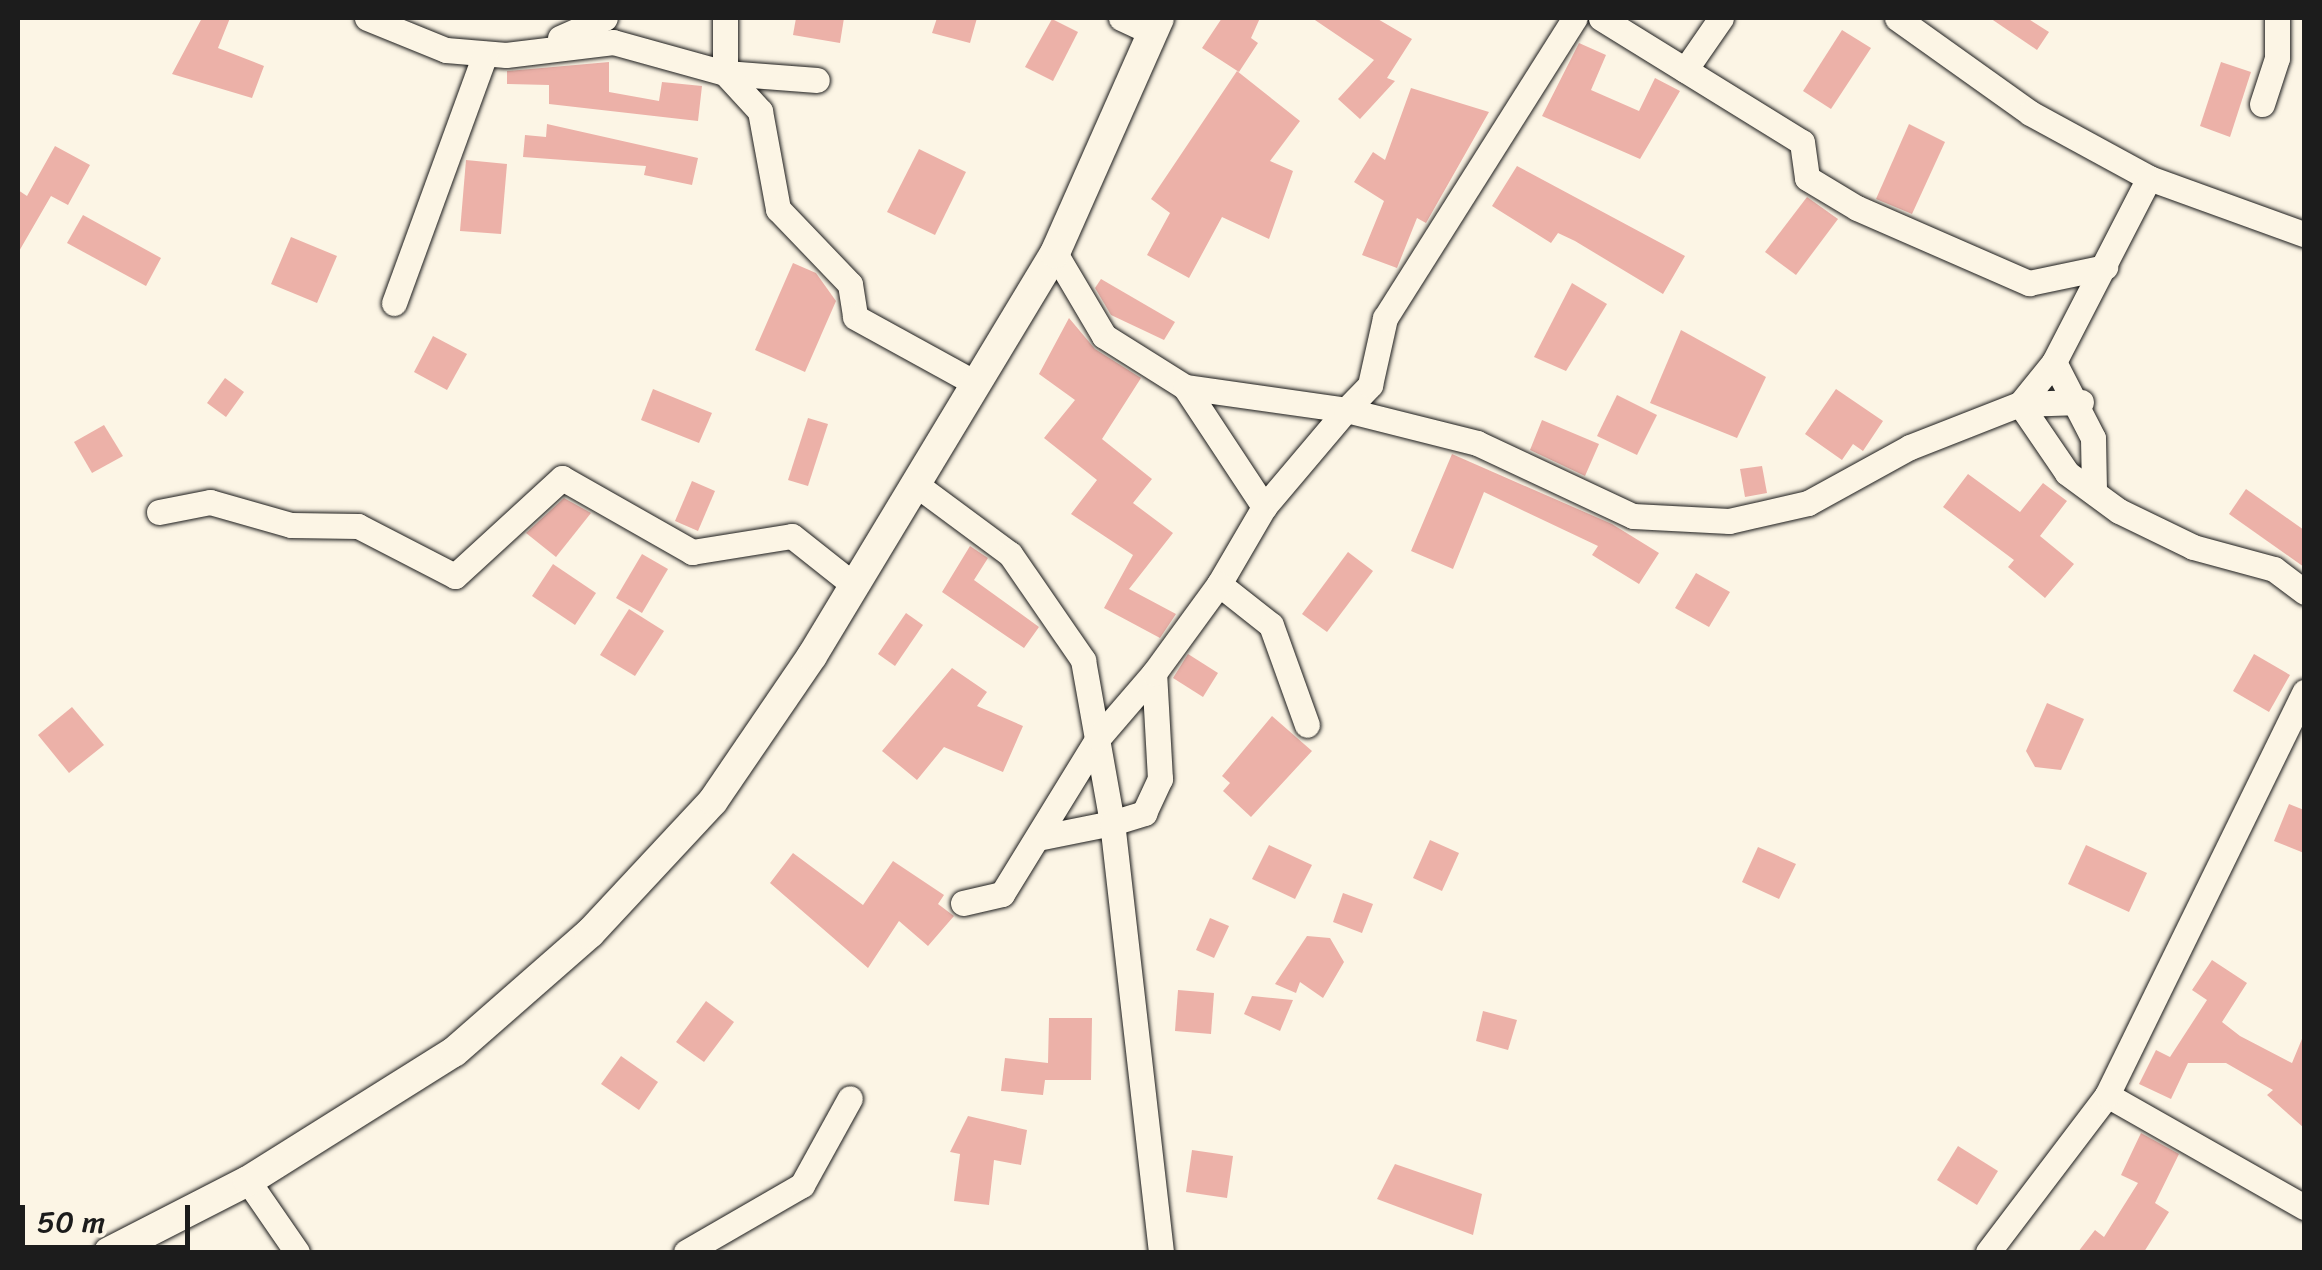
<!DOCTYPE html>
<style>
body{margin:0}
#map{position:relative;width:2322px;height:1270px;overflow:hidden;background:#fcf5e5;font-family:Sriracha,sans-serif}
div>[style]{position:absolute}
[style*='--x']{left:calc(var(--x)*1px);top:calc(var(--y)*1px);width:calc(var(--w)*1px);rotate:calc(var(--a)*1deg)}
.building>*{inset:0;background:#ecb1a8}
.roads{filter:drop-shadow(0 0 2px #1c1c1c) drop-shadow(0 0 2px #1c1c1c)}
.minor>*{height:25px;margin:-12.5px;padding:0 12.5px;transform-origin:12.5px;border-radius:12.5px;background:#fcf5e5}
.major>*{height:30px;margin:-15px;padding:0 15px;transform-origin:15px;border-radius:15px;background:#fcf5e5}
span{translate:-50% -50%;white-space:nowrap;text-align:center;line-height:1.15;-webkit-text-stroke:8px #fcf5e5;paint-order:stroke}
.frame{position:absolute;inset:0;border:20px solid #1c1c1c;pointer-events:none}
.scale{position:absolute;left:20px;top:1205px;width:170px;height:45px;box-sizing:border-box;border:5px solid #1c1c1c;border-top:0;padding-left:12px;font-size:30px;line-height:35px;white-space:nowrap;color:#1c1c1c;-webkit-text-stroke:8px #fcf5e5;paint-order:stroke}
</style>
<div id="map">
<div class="building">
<div style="clip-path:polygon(202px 18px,230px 18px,218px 48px,264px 66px,252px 98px,172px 74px)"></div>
<div style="clip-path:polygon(796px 18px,844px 18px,840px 43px,793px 35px)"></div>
<div style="clip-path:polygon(937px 18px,977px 18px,970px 43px,932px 33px)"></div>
<div style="clip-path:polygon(1222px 18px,1260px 18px,1251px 38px,1258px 43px,1239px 72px,1202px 48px)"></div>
<div style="clip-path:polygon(1312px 18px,1376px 18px,1412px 39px,1387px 78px,1395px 81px,1360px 119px,1338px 99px,1374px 60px)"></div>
<div style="clip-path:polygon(1990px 18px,2027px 18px,2049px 32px,2037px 50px)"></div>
<div style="clip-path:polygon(1052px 19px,1078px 32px,1053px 81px,1025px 67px)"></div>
<div style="clip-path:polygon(1842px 30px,1871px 48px,1831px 109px,1803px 91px)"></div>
<div style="clip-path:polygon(1579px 43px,1606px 55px,1591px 90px,1639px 111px,1655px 78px,1680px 91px,1640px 159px,1542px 116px)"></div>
<div style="clip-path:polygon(609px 62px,609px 92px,659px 101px,662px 82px,702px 86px,698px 121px,549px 104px,549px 85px,507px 84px,507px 71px)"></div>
<div style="clip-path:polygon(2221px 62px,2251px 72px,2230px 137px,2200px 126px)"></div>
<div style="clip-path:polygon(1237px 71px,1300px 121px,1270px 161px,1293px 171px,1269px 239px,1222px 217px,1189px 278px,1147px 255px,1170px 213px,1151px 199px)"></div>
<div style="clip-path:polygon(1411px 88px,1489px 112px,1426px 223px,1417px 218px,1397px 268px,1362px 255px,1384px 201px,1354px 182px,1373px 152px,1385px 160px)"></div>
<div style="clip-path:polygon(547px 124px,698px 158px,692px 185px,644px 175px,646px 166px,523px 157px,525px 135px,546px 137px)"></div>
<div style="clip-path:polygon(1909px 124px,1945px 142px,1912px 214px,1876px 199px)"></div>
<div style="clip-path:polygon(55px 146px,90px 165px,68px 205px,51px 196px,18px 253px,18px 190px,27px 196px)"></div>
<div style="clip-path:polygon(919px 149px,966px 172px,935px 235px,887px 212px)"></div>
<div style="clip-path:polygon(466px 160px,507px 164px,501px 234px,460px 231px)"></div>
<div style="clip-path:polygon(1517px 166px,1685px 256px,1663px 294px,1575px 241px,1558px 233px,1551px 243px,1492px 206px)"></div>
<div style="clip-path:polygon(1807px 197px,1838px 219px,1796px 275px,1765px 252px)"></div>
<div style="clip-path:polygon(83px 215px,161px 258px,146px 286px,67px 243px)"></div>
<div style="clip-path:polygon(291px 237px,337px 256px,317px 303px,271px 284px)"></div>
<div style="clip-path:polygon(793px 263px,816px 273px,836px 301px,805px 372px,755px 350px)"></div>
<div style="clip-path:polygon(1101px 279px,1175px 322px,1164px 340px,1111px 315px,1095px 288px)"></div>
<div style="clip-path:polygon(1572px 283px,1607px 304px,1566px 371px,1534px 357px)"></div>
<div style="clip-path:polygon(1069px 318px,1095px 349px,1141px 378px,1102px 439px,1152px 479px,1133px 503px,1173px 533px,1129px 589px,1176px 614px,1160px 638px,1104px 608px,1133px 555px,1071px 514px,1097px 480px,1044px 438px,1075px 400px,1039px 374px)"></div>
<div style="clip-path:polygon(1681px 330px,1766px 377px,1737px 438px,1650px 403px)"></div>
<div style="clip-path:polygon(433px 336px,467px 354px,447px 390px,414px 372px)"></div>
<div style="clip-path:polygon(225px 378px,244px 392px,226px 417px,207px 403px)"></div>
<div style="clip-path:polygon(653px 389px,712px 413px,699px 443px,641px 420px)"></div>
<div style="clip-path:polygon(1836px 389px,1883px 421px,1863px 451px,1853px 444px,1842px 460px,1805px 434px)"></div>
<div style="clip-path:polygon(1617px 395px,1657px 415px,1637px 455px,1597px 436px)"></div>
<div style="clip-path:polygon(808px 418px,828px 424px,808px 486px,788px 480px)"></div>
<div style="clip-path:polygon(1542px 420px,1599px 444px,1585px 476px,1530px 450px)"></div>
<div style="clip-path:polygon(104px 425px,123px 456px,92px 473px,74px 442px)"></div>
<div style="clip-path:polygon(1452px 454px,1612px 524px,1659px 553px,1639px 584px,1592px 555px,1598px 546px,1484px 492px,1453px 569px,1411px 551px)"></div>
<div style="clip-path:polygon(1762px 466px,1767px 493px,1745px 497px,1740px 469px)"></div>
<div style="clip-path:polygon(1968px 474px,2020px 512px,2043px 483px,2067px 501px,2040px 536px,2074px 564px,2045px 598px,2008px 567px,2014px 560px,1943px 507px)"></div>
<div style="clip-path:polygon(692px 481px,715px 491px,698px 531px,675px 521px)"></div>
<div style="clip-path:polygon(2246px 489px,2304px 530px,2304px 567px,2229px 514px)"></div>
<div style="clip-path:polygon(564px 498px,591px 513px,556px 557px,526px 533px)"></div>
<div style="clip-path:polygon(970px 546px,988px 558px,974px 580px,1039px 627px,1024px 648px,942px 592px)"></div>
<div style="clip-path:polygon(1348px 552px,1373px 571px,1327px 632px,1302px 614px)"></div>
<div style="clip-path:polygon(642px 554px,668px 569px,642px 613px,616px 598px)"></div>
<div style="clip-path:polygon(553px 564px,596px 593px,575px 625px,532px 596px)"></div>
<div style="clip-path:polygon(1696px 573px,1730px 592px,1709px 627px,1675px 608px)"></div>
<div style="clip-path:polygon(629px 609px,664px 631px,635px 676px,600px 655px)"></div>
<div style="clip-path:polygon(906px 613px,923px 625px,895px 666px,878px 654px)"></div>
<div style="clip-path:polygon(1188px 654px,1218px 673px,1203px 697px,1173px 678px)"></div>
<div style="clip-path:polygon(2254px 654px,2290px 675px,2269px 712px,2233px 691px)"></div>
<div style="clip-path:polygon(952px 668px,987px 692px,977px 706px,1023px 726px,1003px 772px,944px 747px,917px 780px,882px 751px)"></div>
<div style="clip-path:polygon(2047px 703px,2084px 719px,2061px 770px,2035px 767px,2026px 751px)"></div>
<div style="clip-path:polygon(72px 707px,104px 745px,69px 773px,38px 735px)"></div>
<div style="clip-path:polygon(1272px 716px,1312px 751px,1251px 817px,1223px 791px,1230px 783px,1222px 776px)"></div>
<div style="clip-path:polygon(2289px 804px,2304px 810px,2304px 853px,2274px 841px)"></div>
<div style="clip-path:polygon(1430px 840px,1459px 853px,1442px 891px,1413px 878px)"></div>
<div style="clip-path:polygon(1269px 845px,1312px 865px,1295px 899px,1252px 879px)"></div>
<div style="clip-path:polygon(2086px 845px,2147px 873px,2129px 912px,2068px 884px)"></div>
<div style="clip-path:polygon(1758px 847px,1796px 864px,1779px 899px,1742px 882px)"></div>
<div style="clip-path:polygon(793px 853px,863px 905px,893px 861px,944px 895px,938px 904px,954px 916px,928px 946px,899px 921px,868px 968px,770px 883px)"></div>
<div style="clip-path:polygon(1343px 893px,1373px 904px,1362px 933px,1333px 922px)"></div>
<div style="clip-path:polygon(1210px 918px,1229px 926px,1214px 958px,1196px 950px)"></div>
<div style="clip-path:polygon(1307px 936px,1330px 938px,1344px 962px,1323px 998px,1300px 982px,1296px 993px,1275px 984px)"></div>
<div style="clip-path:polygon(2212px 960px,2247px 983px,2222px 1022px,2240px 1036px,2292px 1063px,2304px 1034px,2304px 1128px,2267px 1095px,2273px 1090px,2226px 1063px,2188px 1063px,2171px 1099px,2139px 1084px,2156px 1050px,2170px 1057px,2207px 1000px,2192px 990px)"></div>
<div style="clip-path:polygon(1178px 990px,1214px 993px,1211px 1034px,1175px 1031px)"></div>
<div style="clip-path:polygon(1252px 996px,1293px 1000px,1280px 1031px,1244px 1014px)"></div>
<div style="clip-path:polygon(706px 1001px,734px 1022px,704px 1062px,676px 1042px)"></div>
<div style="clip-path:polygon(1483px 1011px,1517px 1020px,1508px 1050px,1476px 1041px)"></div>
<div style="clip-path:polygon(1049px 1018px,1092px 1018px,1091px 1080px,1045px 1080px,1043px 1095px,1001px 1091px,1005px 1058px,1048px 1063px)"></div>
<div style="clip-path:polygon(621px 1056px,658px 1082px,639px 1110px,601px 1084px)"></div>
<div style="clip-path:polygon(968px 1116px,1027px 1130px,1021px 1165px,994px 1160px,989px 1205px,954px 1201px,960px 1154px,950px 1152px)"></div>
<div style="clip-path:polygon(2141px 1133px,2179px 1154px,2155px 1203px,2169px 1212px,2144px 1252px,2078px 1252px,2095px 1230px,2104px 1237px,2138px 1183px,2121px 1175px)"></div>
<div style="clip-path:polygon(1958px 1146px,1998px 1171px,1977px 1205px,1937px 1180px)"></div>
<div style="clip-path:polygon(1192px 1150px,1233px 1156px,1227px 1198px,1186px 1192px)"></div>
<div style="clip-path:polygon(1395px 1164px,1482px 1194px,1473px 1235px,1377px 1199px)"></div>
</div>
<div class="roads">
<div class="minor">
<div style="--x:367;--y:18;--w:85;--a:22.1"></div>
<div style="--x:446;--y:50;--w:60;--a:4.8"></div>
<div style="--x:506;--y:55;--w:108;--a:-6.9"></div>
<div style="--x:613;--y:42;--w:116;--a:15.5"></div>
<div style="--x:725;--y:73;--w:92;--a:4.4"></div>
<div style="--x:725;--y:18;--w:55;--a:90"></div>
<div style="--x:725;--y:73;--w:52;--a:47.4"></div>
<div style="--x:760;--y:111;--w:100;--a:79.6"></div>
<div style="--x:778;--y:209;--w:104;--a:46.2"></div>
<div style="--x:850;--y:284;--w:33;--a:81"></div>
<div style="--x:855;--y:317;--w:139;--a:28.8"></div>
<div style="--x:1121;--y:18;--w:33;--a:25"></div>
<div style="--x:1601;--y:18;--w:236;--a:31.7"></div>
<div style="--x:1802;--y:142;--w:36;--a:82"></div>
<div style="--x:1807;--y:178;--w:58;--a:31"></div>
<div style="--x:1857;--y:208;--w:188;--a:23.6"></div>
<div style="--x:2029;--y:283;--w:78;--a:-11.9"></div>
<div style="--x:1897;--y:18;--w:163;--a:35.5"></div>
<div style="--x:2030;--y:113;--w:136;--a:28.6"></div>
<div style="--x:2149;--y:178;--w:165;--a:19.9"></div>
<div style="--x:560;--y:38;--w:49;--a:-24"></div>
<div style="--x:1685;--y:70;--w:63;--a:-55.3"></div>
<div style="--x:2262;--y:104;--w:48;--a:-71.9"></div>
<div style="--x:2277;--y:58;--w:40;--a:-90"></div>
<div style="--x:1055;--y:253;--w:96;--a:59.4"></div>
<div style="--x:1104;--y:336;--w:96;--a:32.2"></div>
<div style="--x:1185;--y:387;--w:163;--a:8.1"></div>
<div style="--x:1346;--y:410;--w:35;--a:-46"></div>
<div style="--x:1370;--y:385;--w:69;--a:-77.4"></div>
<div style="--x:1385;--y:318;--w:355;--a:-57.7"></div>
<div style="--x:394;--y:303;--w:265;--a:-69.9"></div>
<div style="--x:2054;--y:362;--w:85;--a:62.8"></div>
<div style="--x:2093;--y:438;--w:54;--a:88.9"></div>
<div style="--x:1185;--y:387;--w:144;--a:56.6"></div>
<div style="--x:1264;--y:507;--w:89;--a:120.3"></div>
<div style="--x:1219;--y:584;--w:66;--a:38.3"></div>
<div style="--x:1271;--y:625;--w:106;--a:70.2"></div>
<div style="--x:2020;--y:404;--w:83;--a:55.7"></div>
<div style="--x:2067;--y:473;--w:64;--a:36.2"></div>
<div style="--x:2119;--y:511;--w:82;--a:25.9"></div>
<div style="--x:2193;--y:547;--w:84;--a:15.2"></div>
<div style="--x:2274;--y:569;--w:38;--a:37"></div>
<div style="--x:2020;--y:404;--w:61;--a:-1.9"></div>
<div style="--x:918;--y:486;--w:114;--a:36.5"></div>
<div style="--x:1010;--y:554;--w:129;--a:55.4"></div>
<div style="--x:1083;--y:660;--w:166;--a:79.9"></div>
<div style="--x:1112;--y:823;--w:76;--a:168.7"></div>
<div style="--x:1264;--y:507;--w:127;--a:-49.8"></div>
<div style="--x:1346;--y:410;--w:135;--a:14.1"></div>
<div style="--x:1477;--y:443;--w:172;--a:25.1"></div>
<div style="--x:1633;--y:516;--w:96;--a:3"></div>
<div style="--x:1729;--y:521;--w:81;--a:-12.8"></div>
<div style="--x:1808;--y:503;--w:116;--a:-28.8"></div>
<div style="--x:1910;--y:447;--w:118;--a:-21.4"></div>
<div style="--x:2020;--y:404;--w:54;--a:-51"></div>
<div style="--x:2054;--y:362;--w:207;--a:-62.7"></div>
<div style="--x:159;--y:512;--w:52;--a:-11.1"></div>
<div style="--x:210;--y:502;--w:84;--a:15.9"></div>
<div style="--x:291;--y:525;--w:67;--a:0.9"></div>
<div style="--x:358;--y:526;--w:109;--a:27.3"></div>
<div style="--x:455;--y:576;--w:145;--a:-42.5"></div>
<div style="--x:562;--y:478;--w:150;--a:29.6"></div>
<div style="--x:692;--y:552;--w:101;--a:-9.1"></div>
<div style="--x:792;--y:536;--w:80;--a:38.4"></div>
<div style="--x:963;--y:903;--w:40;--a:-13"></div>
<div style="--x:1002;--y:894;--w:183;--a:-58.4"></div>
<div style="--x:1098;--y:738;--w:86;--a:-49.3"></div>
<div style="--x:2107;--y:1095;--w:227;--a:29.6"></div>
<div style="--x:248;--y:1181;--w:86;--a:55.4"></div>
<div style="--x:686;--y:1252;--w:134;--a:-30"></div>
<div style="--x:802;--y:1185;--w:99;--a:-61.1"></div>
<div style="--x:1161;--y:1252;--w:432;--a:-96.5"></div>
<div style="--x:1112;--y:823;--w:34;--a:-17"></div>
<div style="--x:1144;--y:813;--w:38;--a:-65"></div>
<div style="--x:1160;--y:779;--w:106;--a:-93.2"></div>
<div style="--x:1154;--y:673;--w:110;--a:-53.9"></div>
<div style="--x:1988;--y:1252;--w:197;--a:-52.8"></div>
<div style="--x:2107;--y:1095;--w:449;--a:-63.9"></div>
</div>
<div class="major">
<div style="--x:109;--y:1252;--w:156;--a:-27.1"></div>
<div style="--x:248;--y:1181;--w:243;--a:-32.1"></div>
<div style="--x:454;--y:1052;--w:181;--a:-41.2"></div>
<div style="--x:590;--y:933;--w:180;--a:-47"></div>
<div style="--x:713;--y:801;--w:176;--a:-55.7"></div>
<div style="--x:812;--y:656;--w:471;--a:-58.9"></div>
<div style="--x:1055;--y:253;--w:257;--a:-66.1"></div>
</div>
</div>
<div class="frame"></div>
<div class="scale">50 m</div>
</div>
